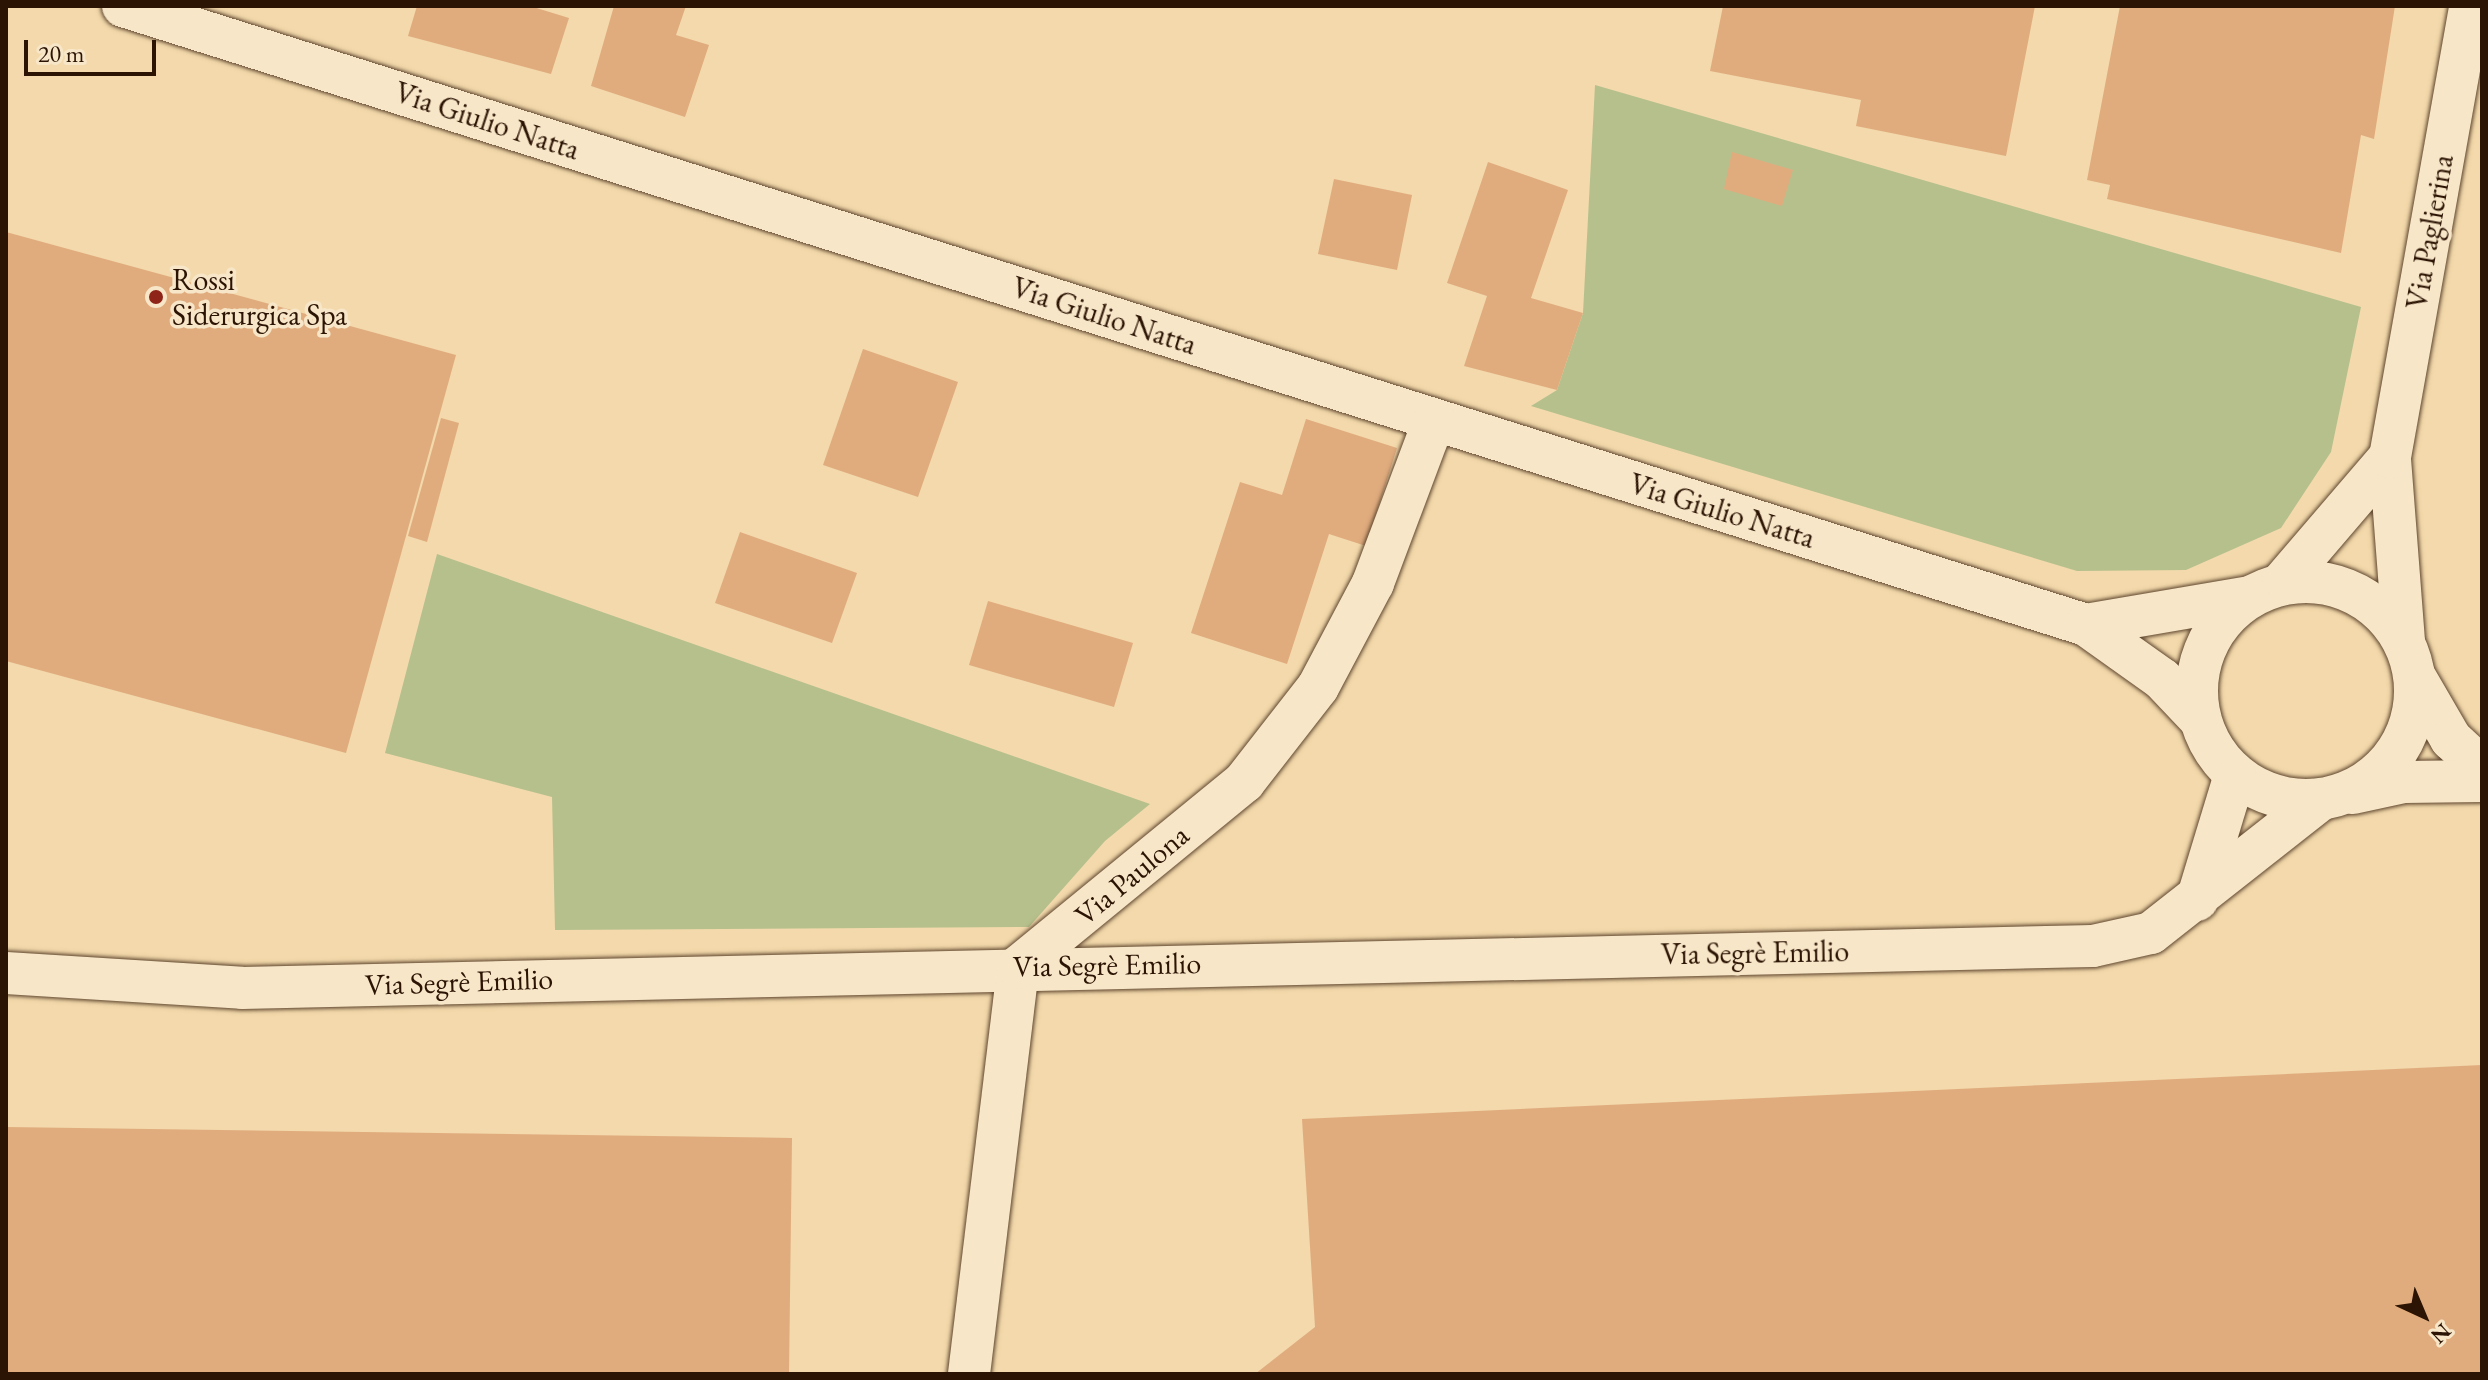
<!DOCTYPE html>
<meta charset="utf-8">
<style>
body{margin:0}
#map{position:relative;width:2488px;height:1380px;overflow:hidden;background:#f3d9ab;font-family:"EB Garamond",serif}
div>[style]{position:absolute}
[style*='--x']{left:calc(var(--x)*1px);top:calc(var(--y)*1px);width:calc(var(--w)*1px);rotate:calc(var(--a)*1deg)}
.green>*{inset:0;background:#b6c08d}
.building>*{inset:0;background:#e0ac7e}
.roads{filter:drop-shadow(0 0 2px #5e452e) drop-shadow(0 0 2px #5e452e)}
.minor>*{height:42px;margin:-21px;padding:0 21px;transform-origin:21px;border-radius:21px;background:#f7e6c8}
.minor>.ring{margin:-21px;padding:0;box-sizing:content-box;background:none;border:42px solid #f7e6c8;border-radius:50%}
.dots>*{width:22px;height:22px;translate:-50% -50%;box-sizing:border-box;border:4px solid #f7e6c8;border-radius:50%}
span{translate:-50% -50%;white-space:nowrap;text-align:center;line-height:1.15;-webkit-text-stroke:7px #f7e6c8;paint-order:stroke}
.street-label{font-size:30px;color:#2c1404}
.poi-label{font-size:30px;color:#2c1404}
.left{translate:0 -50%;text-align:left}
.frame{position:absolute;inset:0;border:8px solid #2c1404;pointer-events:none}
.north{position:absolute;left:2384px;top:1276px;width:80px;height:80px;-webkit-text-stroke:6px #f7e6c8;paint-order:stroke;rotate:136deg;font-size:22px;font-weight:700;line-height:32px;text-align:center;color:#2c1404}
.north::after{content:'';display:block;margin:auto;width:28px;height:36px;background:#2c1404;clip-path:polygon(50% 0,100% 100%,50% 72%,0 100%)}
.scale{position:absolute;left:24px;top:40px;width:132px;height:36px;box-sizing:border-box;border:4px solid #2c1404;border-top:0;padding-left:10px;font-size:24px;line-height:28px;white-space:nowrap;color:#2c1404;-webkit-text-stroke:6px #f7e6c8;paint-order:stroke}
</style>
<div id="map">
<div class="green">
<div style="clip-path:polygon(1595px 85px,2361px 307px,2331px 452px,2281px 528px,2186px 570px,2077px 571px,1531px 406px,1557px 390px,1583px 313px)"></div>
<div style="clip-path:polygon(437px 554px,1150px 804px,1105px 841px,1029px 927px,555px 930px,552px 797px,385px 753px)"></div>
</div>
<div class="building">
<div style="clip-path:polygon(417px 6px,530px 6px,569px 18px,551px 74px,408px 36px)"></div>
<div style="clip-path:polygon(614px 6px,686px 6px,676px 35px,709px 45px,685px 117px,591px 86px)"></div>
<div style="clip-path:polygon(1723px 6px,2035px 6px,2006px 156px,1856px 126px,1861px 100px,1710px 71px)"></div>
<div style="clip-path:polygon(2120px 6px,2395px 6px,2374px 139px,2361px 135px,2341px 253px,2107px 199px,2110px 185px,2087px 180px)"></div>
<div style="clip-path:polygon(1732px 152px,1793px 170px,1782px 206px,1724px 189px)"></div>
<div style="clip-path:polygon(1488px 162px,1568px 190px,1531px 298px,1583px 313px,1557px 390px,1464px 366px,1487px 296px,1447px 283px)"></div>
<div style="clip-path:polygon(1334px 179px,1412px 195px,1397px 270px,1318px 254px)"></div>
<div style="clip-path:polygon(6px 232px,456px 355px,346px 753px,6px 661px)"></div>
<div style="clip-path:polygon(863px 349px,958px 382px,918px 497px,823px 465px)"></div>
<div style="clip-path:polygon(441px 418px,459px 423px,427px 542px,408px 536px)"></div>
<div style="clip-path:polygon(1306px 419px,1397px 448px,1366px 546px,1329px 534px,1287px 664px,1191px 633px,1240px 482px,1282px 495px)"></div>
<div style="clip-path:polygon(740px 532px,857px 573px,832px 643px,715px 603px)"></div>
<div style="clip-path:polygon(988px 601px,1133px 643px,1114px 707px,969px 665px)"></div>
<div style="clip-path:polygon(2482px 1065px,2482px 1374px,1255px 1374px,1315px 1327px,1302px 1119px)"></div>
<div style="clip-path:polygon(6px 1127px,792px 1138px,789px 1374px,6px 1374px)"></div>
</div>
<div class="roads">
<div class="minor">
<div style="--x:123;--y:6;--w:2058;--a:17.5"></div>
<div style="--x:2086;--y:625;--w:93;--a:35.4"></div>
<div style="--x:2162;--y:679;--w:54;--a:46.5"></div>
<div class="ring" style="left:2197px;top:582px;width:176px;height:176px"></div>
<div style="--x:2281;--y:584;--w:167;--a:-49.4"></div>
<div style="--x:2086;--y:625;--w:165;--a:-9.7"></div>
<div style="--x:2404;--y:641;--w:185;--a:-94.4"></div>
<div style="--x:2390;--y:457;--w:458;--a:-79.9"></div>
<div style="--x:2415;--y:677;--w:72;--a:59.9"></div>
<div style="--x:2451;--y:739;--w:42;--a:43.1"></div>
<div style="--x:2353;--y:793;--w:52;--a:-12.2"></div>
<div style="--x:2404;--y:782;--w:78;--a:-0.7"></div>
<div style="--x:2197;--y:900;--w:131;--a:-73.1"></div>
<div style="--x:6;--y:973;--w:236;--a:3.6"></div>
<div style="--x:242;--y:988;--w:1851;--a:-1.3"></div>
<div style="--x:2093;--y:946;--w:59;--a:-12.6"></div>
<div style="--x:2151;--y:933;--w:216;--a:-38.2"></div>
<div style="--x:969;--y:1374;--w:410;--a:-83.1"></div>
<div style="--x:1018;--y:967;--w:292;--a:-39.3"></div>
<div style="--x:1244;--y:782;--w:120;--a:-52.1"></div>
<div style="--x:1318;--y:687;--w:118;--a:-62.1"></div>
<div style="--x:1373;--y:583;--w:173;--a:-69.4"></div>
</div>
</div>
<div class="dots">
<div style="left:156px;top:297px;background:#8f2418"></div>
</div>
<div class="street-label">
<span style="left:487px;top:121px;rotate:18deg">Via Giulio Natta</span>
<span style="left:2430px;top:232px;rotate:-80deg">Via Paglierina</span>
<span style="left:1104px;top:316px;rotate:18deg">Via Giulio Natta</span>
<span style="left:1722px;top:511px;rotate:17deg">Via Giulio Natta</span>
<span style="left:1132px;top:875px;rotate:-40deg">Via Paulona</span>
<span style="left:1755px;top:953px;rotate:-1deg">Via Segrè Emilio</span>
<span style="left:1107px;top:965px;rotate:-1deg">Via Segrè Emilio</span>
<span style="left:459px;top:982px;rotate:-2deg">Via Segrè Emilio</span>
</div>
<div class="poi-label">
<span class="left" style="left:172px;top:297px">Rossi<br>Siderurgica Spa</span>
</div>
<div class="frame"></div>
<div class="north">N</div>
<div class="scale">20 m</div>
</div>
